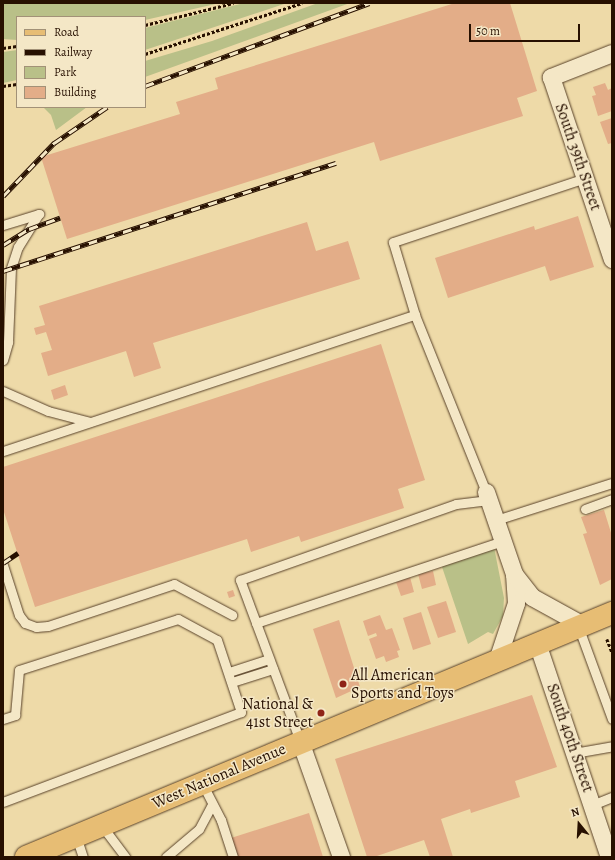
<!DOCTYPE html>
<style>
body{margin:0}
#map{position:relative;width:615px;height:860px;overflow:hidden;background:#eedaa8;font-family:Alegreya,serif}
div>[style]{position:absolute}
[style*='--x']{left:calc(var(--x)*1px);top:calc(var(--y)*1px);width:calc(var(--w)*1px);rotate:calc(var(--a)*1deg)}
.green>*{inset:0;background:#b9c088}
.building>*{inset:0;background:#e3ad88}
.path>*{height:2.5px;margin-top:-1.25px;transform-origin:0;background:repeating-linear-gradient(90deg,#271000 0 3px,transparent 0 5px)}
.roads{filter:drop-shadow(0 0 1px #59422a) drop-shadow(0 0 1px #59422a)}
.lane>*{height:9px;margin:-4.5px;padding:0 4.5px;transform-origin:4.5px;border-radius:4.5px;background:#f4e7c6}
.street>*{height:17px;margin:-8.5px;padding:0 8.5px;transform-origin:8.5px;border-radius:8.5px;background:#f4e7c6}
.primary>*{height:22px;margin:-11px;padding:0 11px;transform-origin:11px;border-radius:11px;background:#e7bd74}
.rail>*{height:4.5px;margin-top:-2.25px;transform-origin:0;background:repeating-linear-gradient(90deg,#f4e7c6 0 9px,#271000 0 18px);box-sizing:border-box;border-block:1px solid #271000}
.dots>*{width:11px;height:11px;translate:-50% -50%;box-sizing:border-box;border:2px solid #f4e7c6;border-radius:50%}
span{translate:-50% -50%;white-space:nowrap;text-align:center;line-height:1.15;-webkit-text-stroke:3px #f4e7c6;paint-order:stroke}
.street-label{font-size:16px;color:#271000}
.poi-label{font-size:16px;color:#271000}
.left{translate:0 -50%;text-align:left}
.right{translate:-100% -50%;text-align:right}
.frame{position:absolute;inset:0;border:4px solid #271000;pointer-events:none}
.legend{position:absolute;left:16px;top:16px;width:130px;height:92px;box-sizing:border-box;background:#f4e7c6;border:1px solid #a29177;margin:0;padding:5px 7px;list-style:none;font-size:12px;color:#271000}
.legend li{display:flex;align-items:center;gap:8px;height:20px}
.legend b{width:20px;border:1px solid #a29177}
.north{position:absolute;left:559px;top:804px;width:40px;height:40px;-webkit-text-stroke:3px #f4e7c6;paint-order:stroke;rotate:342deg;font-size:11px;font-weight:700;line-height:16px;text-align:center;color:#271000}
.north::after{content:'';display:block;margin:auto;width:14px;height:18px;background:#271000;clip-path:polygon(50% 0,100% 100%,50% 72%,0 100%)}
.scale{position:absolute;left:469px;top:24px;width:111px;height:18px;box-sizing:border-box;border:2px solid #271000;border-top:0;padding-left:5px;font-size:12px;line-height:14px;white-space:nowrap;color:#271000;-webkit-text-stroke:3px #f4e7c6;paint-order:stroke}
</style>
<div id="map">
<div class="green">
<div style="clip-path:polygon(3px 3px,220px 3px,145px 20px,145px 17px,17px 17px,17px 40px,3px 39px)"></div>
<div style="clip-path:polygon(244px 3px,287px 3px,145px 50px,145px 28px)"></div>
<div style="clip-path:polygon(318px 3px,350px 3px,145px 77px,145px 61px,212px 41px)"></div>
<div style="clip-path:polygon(17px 50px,17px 80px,3px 83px,3px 52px)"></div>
<div style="clip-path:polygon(43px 107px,87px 107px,56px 130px,51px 115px)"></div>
<div style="clip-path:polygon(494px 547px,504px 598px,503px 616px,493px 634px,488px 632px,468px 644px,441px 564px)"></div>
</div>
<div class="building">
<div style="clip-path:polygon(455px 3px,510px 3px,537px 91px,517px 98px,523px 116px,380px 161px,374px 142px,67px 239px,41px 157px,180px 114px,176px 102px,218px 89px,215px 78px)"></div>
<div style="clip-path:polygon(605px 83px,608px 90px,612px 88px,612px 111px,598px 116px,592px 96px,596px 95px,593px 87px)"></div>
<div style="clip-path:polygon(612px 118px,612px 143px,608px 144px,600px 122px)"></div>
<div style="clip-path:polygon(578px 216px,594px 267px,550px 281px,545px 266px,448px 298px,435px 258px,534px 226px,535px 230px)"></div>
<div style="clip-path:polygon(307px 222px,316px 251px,348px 241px,360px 279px,153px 343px,161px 368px,134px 377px,126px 351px,48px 376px,41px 353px,52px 350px,46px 332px,36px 335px,34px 328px,45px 325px,39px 306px)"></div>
<div style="clip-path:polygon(381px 344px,425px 480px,398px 489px,404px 508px,301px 542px,299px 536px,251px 552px,247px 539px,35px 607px,3px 509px,3px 467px)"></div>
<div style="clip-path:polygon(65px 385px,68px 395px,54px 400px,51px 390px)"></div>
<div style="clip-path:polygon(604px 510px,612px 536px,612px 579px,600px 585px,583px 534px,587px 533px,581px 517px)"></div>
<div style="clip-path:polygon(433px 571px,436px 585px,422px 589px,418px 574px)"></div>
<div style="clip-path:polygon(410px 577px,414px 592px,401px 596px,396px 582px)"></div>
<div style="clip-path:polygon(233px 590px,235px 596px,229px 598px,227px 592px)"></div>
<div style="clip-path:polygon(446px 601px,456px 632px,438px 638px,427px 607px)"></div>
<div style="clip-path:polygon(421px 612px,431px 644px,413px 650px,403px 618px)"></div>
<div style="clip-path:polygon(380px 615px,386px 630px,392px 628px,400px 650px,397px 651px,399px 657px,386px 662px,384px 656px,376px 659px,369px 639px,377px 636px,376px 633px,368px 636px,363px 621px)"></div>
<div style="clip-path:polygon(339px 620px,360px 687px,336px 698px,313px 629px)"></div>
<div style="clip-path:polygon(532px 695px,557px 767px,515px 781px,520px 797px,471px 813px,470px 809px,441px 819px,453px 857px,430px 857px,424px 840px,374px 857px,367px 857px,335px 759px)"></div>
<div style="clip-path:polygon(309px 813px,323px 857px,238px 857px,231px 838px)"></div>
</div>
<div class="path">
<div style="--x:145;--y:25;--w:91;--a:-14"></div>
<div style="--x:3;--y:48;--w:14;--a:-8"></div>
<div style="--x:145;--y:54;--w:165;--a:-18"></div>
<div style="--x:3;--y:86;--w:14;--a:-8"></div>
<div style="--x:607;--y:639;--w:14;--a:69"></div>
</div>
<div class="roads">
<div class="lane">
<div style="--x:3;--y:225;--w:38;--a:-17"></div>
<div style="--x:3;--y:360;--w:19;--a:-74"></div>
<div style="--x:8;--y:342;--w:74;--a:-87.7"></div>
<div style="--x:11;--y:268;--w:22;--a:-72"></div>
<div style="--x:18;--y:247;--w:39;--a:-58"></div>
<div style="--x:3;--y:391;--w:49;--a:24"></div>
<div style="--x:48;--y:411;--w:43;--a:14.7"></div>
<div style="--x:3;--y:451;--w:434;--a:-18.3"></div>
<div style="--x:486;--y:492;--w:191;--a:-111.9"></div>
<div style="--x:415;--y:315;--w:76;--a:-106.8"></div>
<div style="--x:393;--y:242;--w:202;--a:-18.4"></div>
<div style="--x:585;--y:509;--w:29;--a:-20"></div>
<div style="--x:496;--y:520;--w:122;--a:-17.7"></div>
<div style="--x:3;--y:565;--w:52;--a:72.3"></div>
<div style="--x:19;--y:615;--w:10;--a:53"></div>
<div style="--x:25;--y:623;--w:12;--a:20"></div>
<div style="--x:36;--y:627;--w:12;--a:-5"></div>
<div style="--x:48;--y:626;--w:133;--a:-18.4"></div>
<div style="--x:174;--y:584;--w:66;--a:28.1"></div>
<div style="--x:256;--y:623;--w:260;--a:-18.4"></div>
<div style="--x:578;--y:626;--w:99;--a:69.9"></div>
<div style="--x:229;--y:672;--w:42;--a:-18"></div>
<div style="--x:232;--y:682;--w:43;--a:-17.6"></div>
<div style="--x:3;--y:719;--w:13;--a:-18"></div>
<div style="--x:15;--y:715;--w:45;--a:-84.9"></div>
<div style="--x:19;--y:670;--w:167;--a:-17.8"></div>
<div style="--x:178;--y:619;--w:44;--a:28.3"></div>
<div style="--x:217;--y:640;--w:76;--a:71.6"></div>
<div style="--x:241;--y:712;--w:254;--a:159.3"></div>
<div style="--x:300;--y:741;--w:172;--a:-110.4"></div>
<div style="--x:240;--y:580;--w:229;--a:-19.4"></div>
<div style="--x:456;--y:504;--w:33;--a:-7"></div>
<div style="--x:574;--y:753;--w:39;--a:-10"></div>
<div style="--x:202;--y:783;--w:42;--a:62.8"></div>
<div style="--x:221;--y:820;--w:39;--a:72"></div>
<div style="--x:592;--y:805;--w:22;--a:-22"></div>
<div style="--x:102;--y:826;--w:39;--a:53"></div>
<div style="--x:76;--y:836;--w:22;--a:72"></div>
<div style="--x:166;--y:857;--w:43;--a:-40.3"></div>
<div style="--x:199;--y:829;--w:27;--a:-62"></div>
</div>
<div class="street">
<div style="--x:612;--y:53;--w:66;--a:158.5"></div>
<div style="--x:551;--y:77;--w:192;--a:71.5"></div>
<div style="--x:486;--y:492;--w:87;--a:71.1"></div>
<div style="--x:514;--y:574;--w:29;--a:86"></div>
<div style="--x:516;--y:603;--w:60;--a:108.4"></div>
<div style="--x:514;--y:574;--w:29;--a:52"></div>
<div style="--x:532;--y:597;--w:58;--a:28.8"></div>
<div style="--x:537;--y:643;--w:226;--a:71.4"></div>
<div style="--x:300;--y:741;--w:123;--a:70.5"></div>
</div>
<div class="primary">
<div style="--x:26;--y:857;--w:635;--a:-22.61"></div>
</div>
</div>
<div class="rail">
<div style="--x:145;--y:86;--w:239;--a:-20.3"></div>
<div style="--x:3;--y:196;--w:74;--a:-46.1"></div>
<div style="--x:54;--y:143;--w:64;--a:-34.2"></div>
<div style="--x:3;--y:245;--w:31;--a:-32"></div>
<div style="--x:29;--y:229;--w:33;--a:-20"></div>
<div style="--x:3;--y:271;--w:350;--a:-18"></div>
<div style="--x:3;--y:563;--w:18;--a:-34"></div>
</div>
<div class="dots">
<div style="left:343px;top:684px;background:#8f2418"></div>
<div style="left:321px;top:713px;background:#8f2418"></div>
</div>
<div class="street-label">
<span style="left:578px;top:157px;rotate:71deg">South 39th Street</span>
<span style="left:570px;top:738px;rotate:71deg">South 40th Street</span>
<span style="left:219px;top:776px;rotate:-23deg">West National Avenue</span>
</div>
<div class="poi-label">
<span class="left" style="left:351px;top:684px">All American<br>Sports and Toys</span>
<span class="right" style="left:313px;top:713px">National &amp;<br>41st Street</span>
</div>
<div class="frame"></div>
<ul class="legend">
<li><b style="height:5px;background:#e7bd74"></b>Road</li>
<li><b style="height:5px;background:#271000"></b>Railway</li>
<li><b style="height:11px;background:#b9c088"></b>Park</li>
<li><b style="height:11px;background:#e3ad88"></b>Building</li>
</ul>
<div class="north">N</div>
<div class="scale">50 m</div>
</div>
